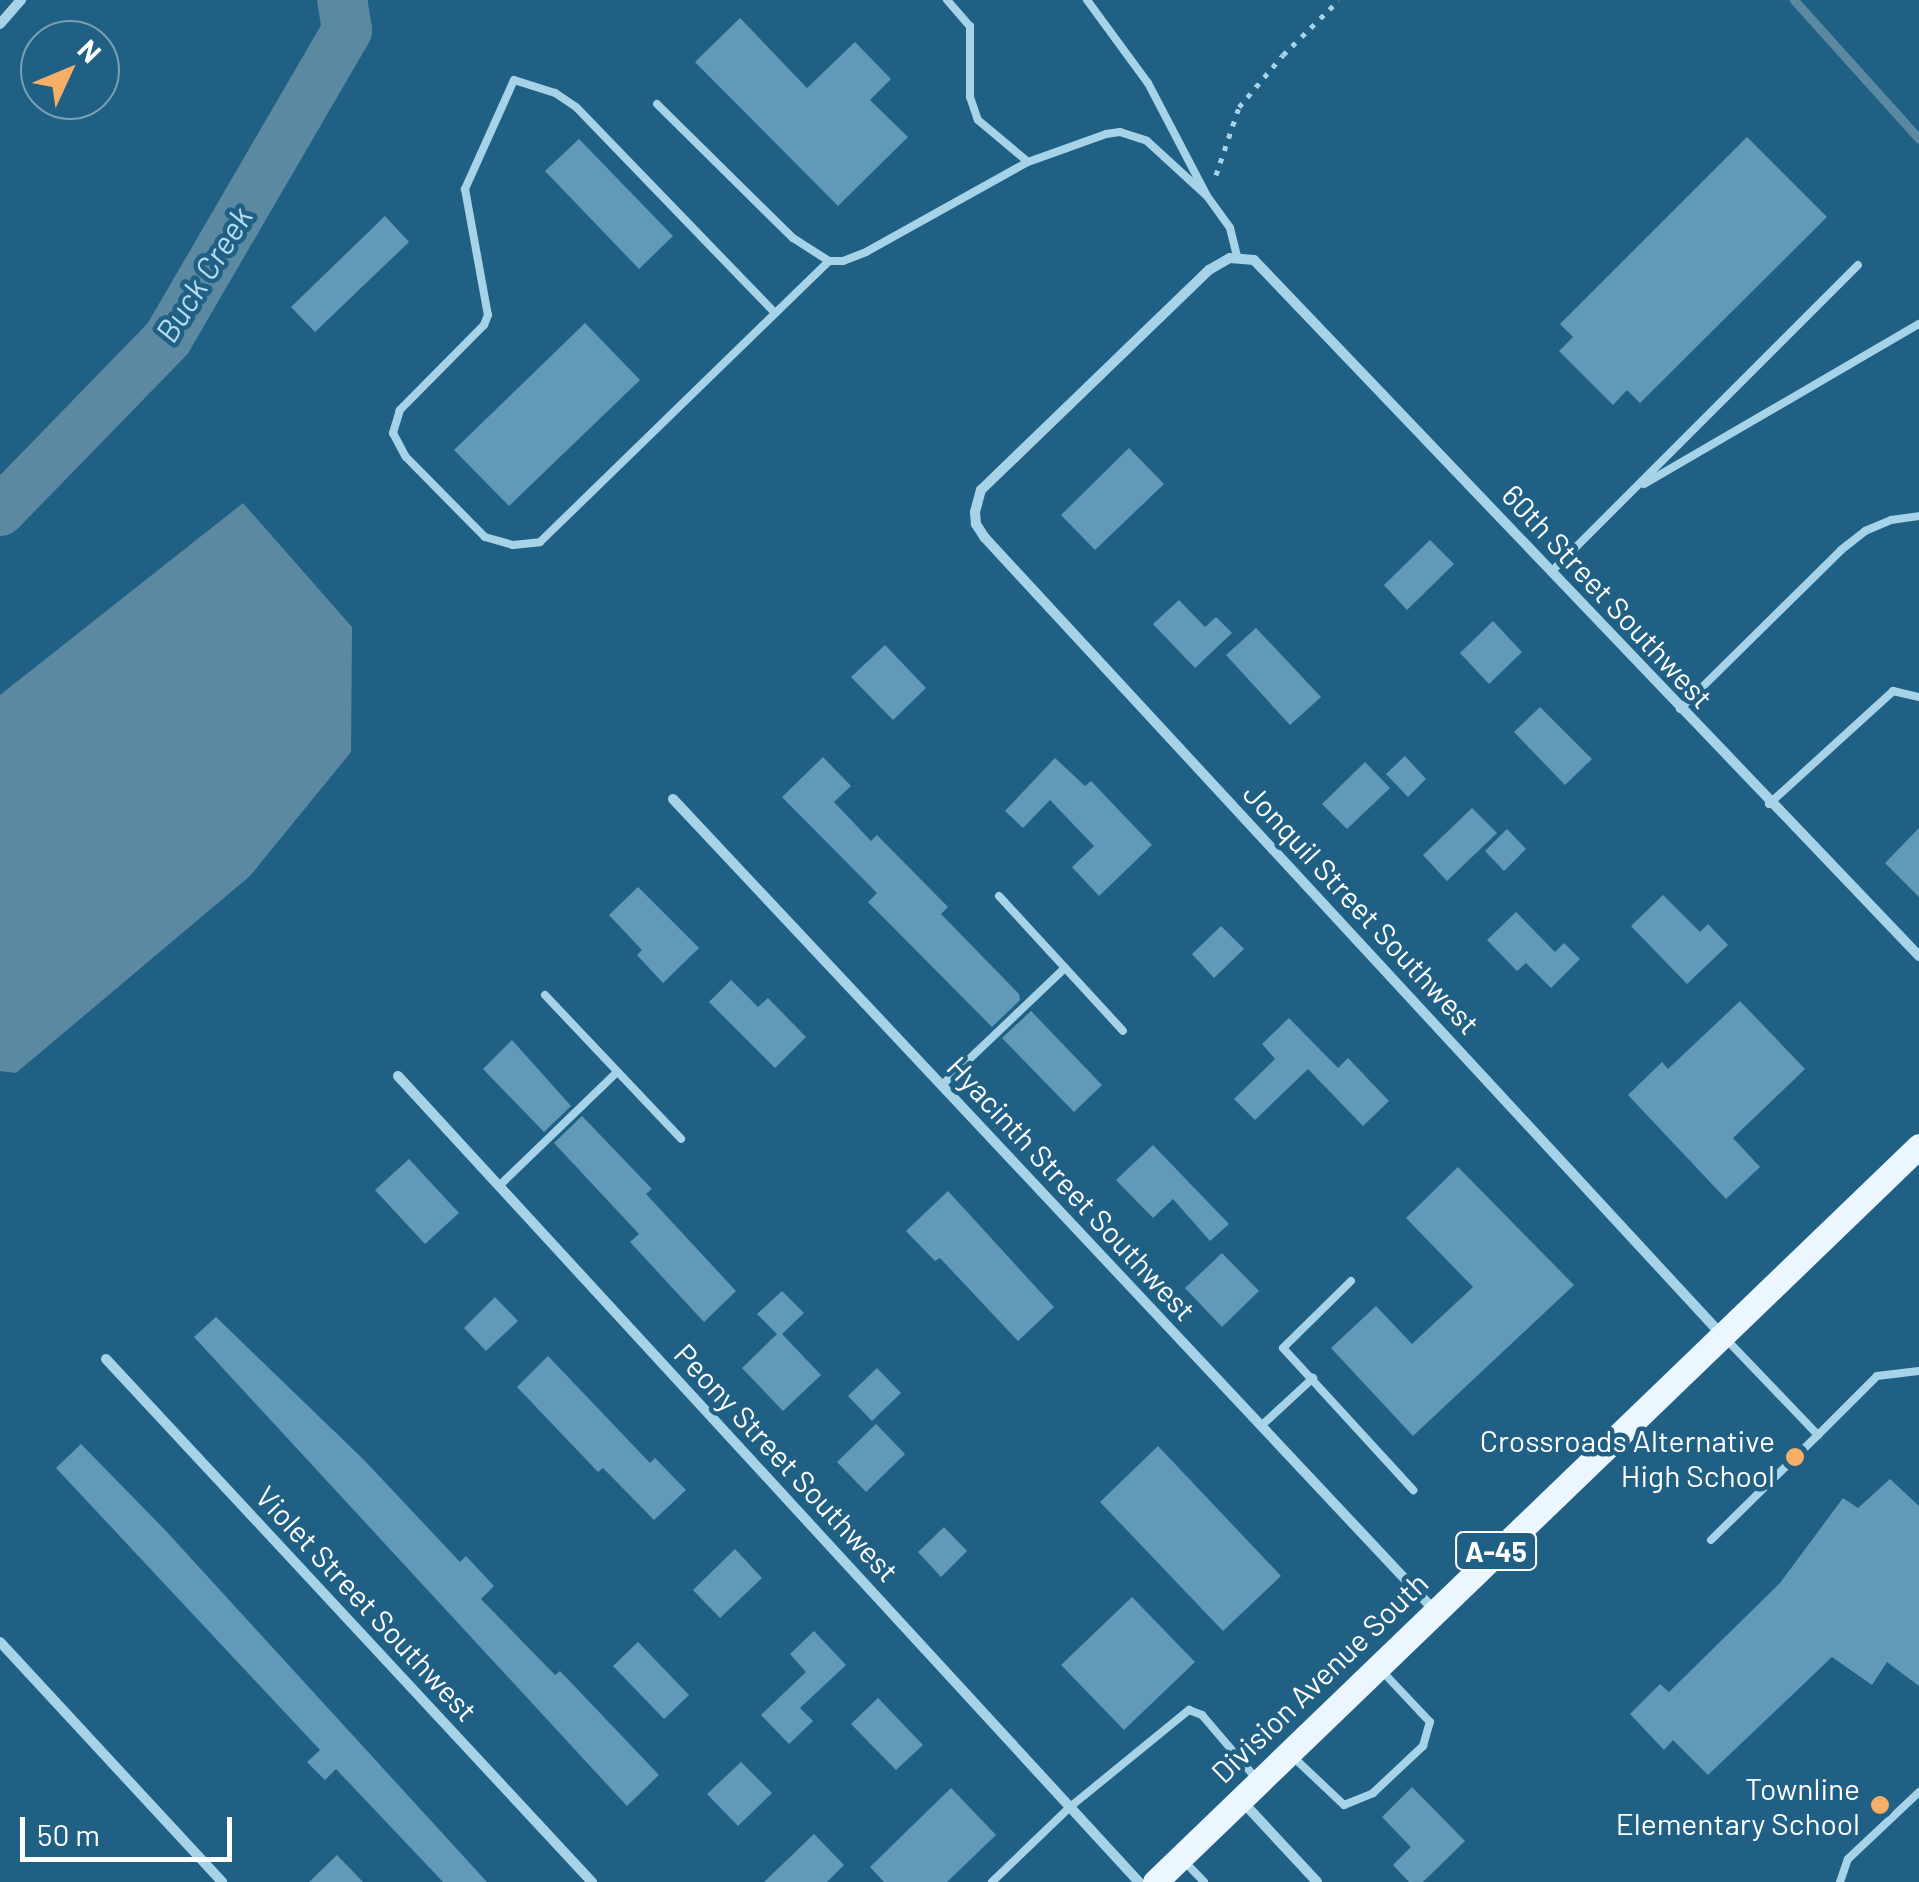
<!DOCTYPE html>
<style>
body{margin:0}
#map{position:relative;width:1919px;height:1882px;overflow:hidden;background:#206084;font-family:Barlow,sans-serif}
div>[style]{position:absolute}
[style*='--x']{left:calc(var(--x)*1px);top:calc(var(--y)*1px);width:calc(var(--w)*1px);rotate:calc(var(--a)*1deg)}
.water>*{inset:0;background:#5c89a2}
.stream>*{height:9px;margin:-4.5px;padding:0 4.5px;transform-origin:4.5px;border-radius:4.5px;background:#5c89a2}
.river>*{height:50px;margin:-25px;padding:0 25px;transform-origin:25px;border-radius:25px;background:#5c89a2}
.building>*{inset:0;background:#619ab8}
.path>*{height:5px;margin-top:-2.5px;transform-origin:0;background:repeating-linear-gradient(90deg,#a7d3e9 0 5px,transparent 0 13px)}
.service>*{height:8px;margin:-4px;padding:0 4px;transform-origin:4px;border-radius:4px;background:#a7d3e9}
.minor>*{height:10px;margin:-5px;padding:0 5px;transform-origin:5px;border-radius:5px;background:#a7d3e9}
.primary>*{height:25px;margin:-12.5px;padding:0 12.5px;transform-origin:12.5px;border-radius:12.5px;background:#ebf6fe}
.dots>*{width:28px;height:28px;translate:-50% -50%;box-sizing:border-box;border:5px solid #206084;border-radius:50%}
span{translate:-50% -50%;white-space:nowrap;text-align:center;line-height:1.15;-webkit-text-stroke:9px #206084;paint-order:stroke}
.shield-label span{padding:2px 8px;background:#206084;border:2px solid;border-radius:8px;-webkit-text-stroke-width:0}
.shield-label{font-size:28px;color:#fff;font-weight:700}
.street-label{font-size:30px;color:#fff}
.poi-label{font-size:30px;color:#fff}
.right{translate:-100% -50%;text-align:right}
.water-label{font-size:32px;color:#b3dcf1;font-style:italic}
.north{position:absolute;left:20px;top:20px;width:100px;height:100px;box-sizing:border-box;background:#206084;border:2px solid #79a0b5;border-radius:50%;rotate:46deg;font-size:28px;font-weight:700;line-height:40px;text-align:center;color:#fff}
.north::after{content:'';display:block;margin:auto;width:35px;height:45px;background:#f7af68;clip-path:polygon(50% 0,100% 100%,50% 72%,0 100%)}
.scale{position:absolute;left:20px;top:1817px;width:212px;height:45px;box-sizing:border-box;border:5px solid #fff;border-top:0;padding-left:12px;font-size:30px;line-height:35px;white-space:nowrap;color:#fff;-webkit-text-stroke:8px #206084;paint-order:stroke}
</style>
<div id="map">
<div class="water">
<div style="clip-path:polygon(243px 503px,352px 627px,351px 752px,250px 876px,16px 1073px,0 1071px,0 695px)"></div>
</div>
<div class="stream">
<div style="--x:1794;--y:0;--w:187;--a:48"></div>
</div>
<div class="river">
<div style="--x:0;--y:511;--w:241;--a:-45.8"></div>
<div style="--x:168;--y:338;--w:356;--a:-59.8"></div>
<div style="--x:347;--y:30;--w:30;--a:-99"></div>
</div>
<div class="building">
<div style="clip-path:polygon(740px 18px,807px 88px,855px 42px,891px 79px,870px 100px,908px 137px,838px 206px,695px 62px)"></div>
<div style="clip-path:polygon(1747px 137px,1827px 217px,1640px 403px,1627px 390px,1613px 405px,1559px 351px,1573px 337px,1560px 324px)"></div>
<div style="clip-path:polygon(579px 139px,673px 236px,639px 269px,545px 171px)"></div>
<div style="clip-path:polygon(385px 216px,409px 242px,315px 332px,291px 307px)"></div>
<div style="clip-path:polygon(585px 323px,640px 380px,509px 506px,454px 450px)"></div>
<div style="clip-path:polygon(1129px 448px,1164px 484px,1095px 550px,1061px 515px)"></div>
<div style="clip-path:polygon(1430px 540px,1454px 564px,1407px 610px,1384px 585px)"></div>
<div style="clip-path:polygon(1179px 600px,1205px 627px,1216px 617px,1232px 633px,1195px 668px,1153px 624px)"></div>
<div style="clip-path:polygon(1493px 621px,1522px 652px,1489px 684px,1460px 653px)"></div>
<div style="clip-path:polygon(1256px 628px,1321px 697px,1290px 725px,1226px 655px)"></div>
<div style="clip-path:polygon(885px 645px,926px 688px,893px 720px,851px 677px)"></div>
<div style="clip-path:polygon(1540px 707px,1592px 759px,1565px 785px,1514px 732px)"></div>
<div style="clip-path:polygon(1405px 756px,1426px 779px,1408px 797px,1386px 774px)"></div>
<div style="clip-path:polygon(823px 757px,851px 786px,834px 802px,871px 841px,877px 835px,948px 907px,941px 914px,1019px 994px,1020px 1000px,992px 1027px,868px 902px,877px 893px,782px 797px)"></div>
<div style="clip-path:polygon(1055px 758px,1085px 786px,1091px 781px,1152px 845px,1099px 896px,1072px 867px,1094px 846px,1050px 800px,1023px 828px,1005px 811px)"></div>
<div style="clip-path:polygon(1365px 762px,1390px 788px,1347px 829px,1322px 804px)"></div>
<div style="clip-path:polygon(1472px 808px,1497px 833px,1447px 881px,1423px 855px)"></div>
<div style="clip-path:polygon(1919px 828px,1919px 897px,1885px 863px)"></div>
<div style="clip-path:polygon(1507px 829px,1526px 849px,1504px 871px,1485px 851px)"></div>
<div style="clip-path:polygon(638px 887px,699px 948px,663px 983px,637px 955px,642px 950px,609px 915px)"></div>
<div style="clip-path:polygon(1663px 895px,1700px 932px,1708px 924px,1728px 945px,1687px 984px,1631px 926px)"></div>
<div style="clip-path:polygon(1516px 912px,1555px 952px,1564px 943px,1580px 959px,1551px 988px,1526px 963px,1517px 971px,1487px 940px)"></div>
<div style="clip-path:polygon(1221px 926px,1244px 949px,1214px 978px,1192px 954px)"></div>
<div style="clip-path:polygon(731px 980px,758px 1007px,768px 998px,806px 1037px,775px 1068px,709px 1002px)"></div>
<div style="clip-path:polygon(1740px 1001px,1805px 1069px,1733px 1138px,1760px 1167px,1726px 1199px,1628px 1095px,1662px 1062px,1668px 1069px)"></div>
<div style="clip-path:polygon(1031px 1011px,1102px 1085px,1074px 1112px,1002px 1038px)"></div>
<div style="clip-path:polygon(1289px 1018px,1338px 1068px,1348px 1058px,1389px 1101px,1363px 1126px,1308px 1069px,1255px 1120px,1234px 1099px,1275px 1059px,1262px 1044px)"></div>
<div style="clip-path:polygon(512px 1040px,571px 1106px,544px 1132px,483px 1069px)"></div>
<div style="clip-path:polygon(582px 1116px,652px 1189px,646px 1194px,736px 1291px,704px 1322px,630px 1242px,639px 1234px,554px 1143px)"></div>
<div style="clip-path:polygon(1153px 1145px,1229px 1224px,1210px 1241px,1173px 1199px,1153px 1218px,1116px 1180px)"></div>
<div style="clip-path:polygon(409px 1159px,459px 1213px,425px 1244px,375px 1190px)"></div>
<div style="clip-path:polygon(1458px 1167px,1574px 1285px,1413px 1436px,1331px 1348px,1376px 1306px,1412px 1344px,1473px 1287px,1406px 1218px)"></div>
<div style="clip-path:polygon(948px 1191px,1054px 1307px,1018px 1341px,940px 1258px,935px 1261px,906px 1231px)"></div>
<div style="clip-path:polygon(1222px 1253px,1259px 1291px,1222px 1327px,1185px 1288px)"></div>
<div style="clip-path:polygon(782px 1291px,804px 1313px,782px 1334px,821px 1375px,783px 1411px,742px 1368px,777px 1334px,757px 1314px)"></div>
<div style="clip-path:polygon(495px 1297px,518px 1321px,486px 1351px,464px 1328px)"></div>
<div style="clip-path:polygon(216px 1317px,364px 1460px,460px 1562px,466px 1556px,494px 1586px,481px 1599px,555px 1675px,560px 1671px,659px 1775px,627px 1806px,194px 1337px)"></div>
<div style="clip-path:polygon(548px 1356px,650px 1463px,655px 1458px,686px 1490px,654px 1520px,603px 1468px,598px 1472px,517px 1387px)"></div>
<div style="clip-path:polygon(877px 1368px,901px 1393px,872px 1421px,848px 1396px)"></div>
<div style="clip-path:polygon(876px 1424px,905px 1454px,866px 1492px,837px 1462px)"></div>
<div style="clip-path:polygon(81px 1444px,166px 1531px,487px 1882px,443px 1882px,336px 1769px,325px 1780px,307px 1762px,320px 1750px,56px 1468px)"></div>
<div style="clip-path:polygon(1158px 1446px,1281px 1576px,1223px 1631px,1100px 1502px)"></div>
<div style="clip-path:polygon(1890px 1479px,1919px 1506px,1919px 1686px,1887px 1662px,1872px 1685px,1832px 1657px,1708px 1775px,1673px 1740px,1664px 1750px,1630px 1714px,1660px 1684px,1669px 1692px,1780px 1583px,1843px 1498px,1858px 1508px)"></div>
<div style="clip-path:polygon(944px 1527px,967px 1551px,941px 1577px,918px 1552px)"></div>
<div style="clip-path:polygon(735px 1549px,762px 1578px,720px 1618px,693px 1590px)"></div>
<div style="clip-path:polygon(1132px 1597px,1195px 1662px,1124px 1730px,1061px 1665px)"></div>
<div style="clip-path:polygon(814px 1631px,846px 1665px,800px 1708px,813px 1721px,789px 1744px,761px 1715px,806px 1672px,790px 1654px)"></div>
<div style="clip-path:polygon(638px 1642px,689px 1695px,664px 1719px,613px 1666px)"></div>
<div style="clip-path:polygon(878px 1698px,923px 1745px,896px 1770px,851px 1724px)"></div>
<div style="clip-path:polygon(741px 1762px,772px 1793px,738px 1826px,707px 1794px)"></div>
<div style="clip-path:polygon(1412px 1787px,1465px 1841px,1423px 1882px,1409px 1882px,1393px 1865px,1411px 1847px,1382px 1817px)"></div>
<div style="clip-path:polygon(951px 1788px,996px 1835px,947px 1882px,884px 1882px,870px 1867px)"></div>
<div style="clip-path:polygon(814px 1834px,844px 1865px,827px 1882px,764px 1882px)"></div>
<div style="clip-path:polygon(337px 1855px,363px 1882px,309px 1882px)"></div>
</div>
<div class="path">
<div style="--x:1216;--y:175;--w:72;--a:-71.3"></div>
<div style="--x:1239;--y:107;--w:68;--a:-49.8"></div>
<div style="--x:1283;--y:55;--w:78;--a:-44.5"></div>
</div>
<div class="service">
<div style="--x:947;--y:0;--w:35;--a:49"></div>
<div style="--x:970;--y:26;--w:71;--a:90"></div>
<div style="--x:970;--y:97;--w:24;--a:71"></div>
<div style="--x:978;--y:120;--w:65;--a:40"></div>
<div style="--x:1087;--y:0;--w:103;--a:53.7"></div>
<div style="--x:1148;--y:83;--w:127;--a:62.4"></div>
<div style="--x:1207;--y:196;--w:39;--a:54"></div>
<div style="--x:1230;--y:228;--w:30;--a:76"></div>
<div style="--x:657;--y:104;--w:191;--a:44.6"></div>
<div style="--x:793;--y:238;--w:43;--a:32.6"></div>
<div style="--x:775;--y:313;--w:286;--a:-134"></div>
<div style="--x:576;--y:107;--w:25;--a:-146"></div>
<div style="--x:555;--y:93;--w:43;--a:-162.4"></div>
<div style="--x:514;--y:80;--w:120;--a:114.2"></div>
<div style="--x:465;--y:189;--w:128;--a:79.7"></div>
<div style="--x:488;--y:315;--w:11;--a:112"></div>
<div style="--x:484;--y:325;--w:120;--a:134.7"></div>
<div style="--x:400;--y:410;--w:24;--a:107"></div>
<div style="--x:393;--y:433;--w:27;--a:62"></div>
<div style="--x:406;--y:457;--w:112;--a:45.4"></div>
<div style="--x:485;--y:537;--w:29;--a:16"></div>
<div style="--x:513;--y:545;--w:27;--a:-6"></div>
<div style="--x:540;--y:542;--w:403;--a:-44.2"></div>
<div style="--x:829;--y:261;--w:14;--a:0"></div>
<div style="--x:843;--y:261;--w:25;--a:-21"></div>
<div style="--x:866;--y:252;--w:185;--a:-29.1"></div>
<div style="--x:1028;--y:162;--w:83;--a:-19.7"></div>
<div style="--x:1106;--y:134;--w:14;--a:-8"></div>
<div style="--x:1120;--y:132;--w:28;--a:18"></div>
<div style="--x:1147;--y:141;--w:81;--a:42.5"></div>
<div style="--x:1644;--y:484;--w:318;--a:-30.2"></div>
<div style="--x:1551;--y:572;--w:434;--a:-45"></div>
<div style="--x:1680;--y:709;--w:226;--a:-44.6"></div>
<div style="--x:1841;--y:550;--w:31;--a:-38"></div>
<div style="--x:1865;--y:531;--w:28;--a:-23"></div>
<div style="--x:1891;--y:520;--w:28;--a:-8"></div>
<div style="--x:1769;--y:804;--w:168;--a:-42.3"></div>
<div style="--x:1893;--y:691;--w:27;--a:13"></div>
<div style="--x:999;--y:896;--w:183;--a:47.4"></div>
<div style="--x:545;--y:995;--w:198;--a:46.6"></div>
<div style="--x:942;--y:1085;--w:170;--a:-43.6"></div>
<div style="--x:499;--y:1186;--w:164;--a:-44"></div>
<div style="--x:1351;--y:1281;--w:95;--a:135.4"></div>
<div style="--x:1283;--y:1348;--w:193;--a:47.5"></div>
<div style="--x:1724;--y:1337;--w:136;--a:46.2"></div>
<div style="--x:1818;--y:1435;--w:83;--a:-45"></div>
<div style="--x:1877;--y:1376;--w:42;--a:-6.8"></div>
<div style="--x:1261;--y:1426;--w:71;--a:-42.7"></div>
<div style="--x:1711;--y:1540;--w:150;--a:-44.5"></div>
<div style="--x:1291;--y:1755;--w:73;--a:43.3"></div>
<div style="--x:1344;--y:1805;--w:31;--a:-22"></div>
<div style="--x:1373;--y:1793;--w:69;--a:-43.2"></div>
<div style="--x:1423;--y:1746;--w:25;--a:-74"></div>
<div style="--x:1430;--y:1722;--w:73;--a:-133.3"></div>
<div style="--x:1183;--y:1860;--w:30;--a:46"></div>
<div style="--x:992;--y:1882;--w:108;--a:-43.9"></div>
<div style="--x:1070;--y:1807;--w:154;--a:-39.2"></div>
<div style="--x:1189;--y:1710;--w:14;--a:21"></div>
<div style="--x:1202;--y:1715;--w:82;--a:49.5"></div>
<div style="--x:1840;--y:1882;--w:24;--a:-71"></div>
<div style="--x:1848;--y:1859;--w:98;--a:-43.3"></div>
</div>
<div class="minor">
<div style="--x:0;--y:24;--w:32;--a:-49"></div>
<div style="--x:673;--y:799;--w:1112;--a:46.82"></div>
<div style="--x:398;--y:1076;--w:1095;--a:47.41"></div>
<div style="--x:1720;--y:1333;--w:1083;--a:-132.75"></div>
<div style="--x:985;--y:538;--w:17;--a:-123"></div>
<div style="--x:976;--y:524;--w:12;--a:-95"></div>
<div style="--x:975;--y:512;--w:23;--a:-75"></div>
<div style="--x:981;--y:490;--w:317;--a:-44"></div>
<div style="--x:1209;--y:270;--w:24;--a:-30"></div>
<div style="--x:1230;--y:258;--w:24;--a:5"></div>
<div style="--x:1254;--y:260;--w:963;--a:46.3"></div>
<div style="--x:106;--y:1359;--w:714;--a:47.1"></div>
<div style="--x:0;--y:1642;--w:327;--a:47.2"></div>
<div style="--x:1240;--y:1799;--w:113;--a:47.1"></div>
</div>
<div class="primary">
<div style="--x:1155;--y:1882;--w:1061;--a:-43.93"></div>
</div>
<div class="dots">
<div style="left:1795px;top:1457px;background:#f7af68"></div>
<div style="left:1880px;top:1805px;background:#f7af68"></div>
</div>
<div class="shield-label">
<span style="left:1496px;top:1551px">A-45</span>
</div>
<div class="street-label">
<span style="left:1608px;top:596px;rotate:47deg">60th Street Southwest</span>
<span style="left:1362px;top:908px;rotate:47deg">Jonquil Street Southwest</span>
<span style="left:1072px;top:1188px;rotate:47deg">Hyacinth Street Southwest</span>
<span style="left:787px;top:1462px;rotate:47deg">Peony Street Southwest</span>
<span style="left:367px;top:1603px;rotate:47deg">Violet Street Southwest</span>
<span style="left:1319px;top:1677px;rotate:-44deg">Division Avenue South</span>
</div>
<div class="poi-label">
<span class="right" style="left:1775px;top:1457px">Crossroads Alternative<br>High School</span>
<span class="right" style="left:1860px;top:1805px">Townline<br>Elementary School</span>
</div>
<div class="water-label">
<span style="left:203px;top:274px;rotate:-58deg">Buck Creek</span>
</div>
<div class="north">N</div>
<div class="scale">50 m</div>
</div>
